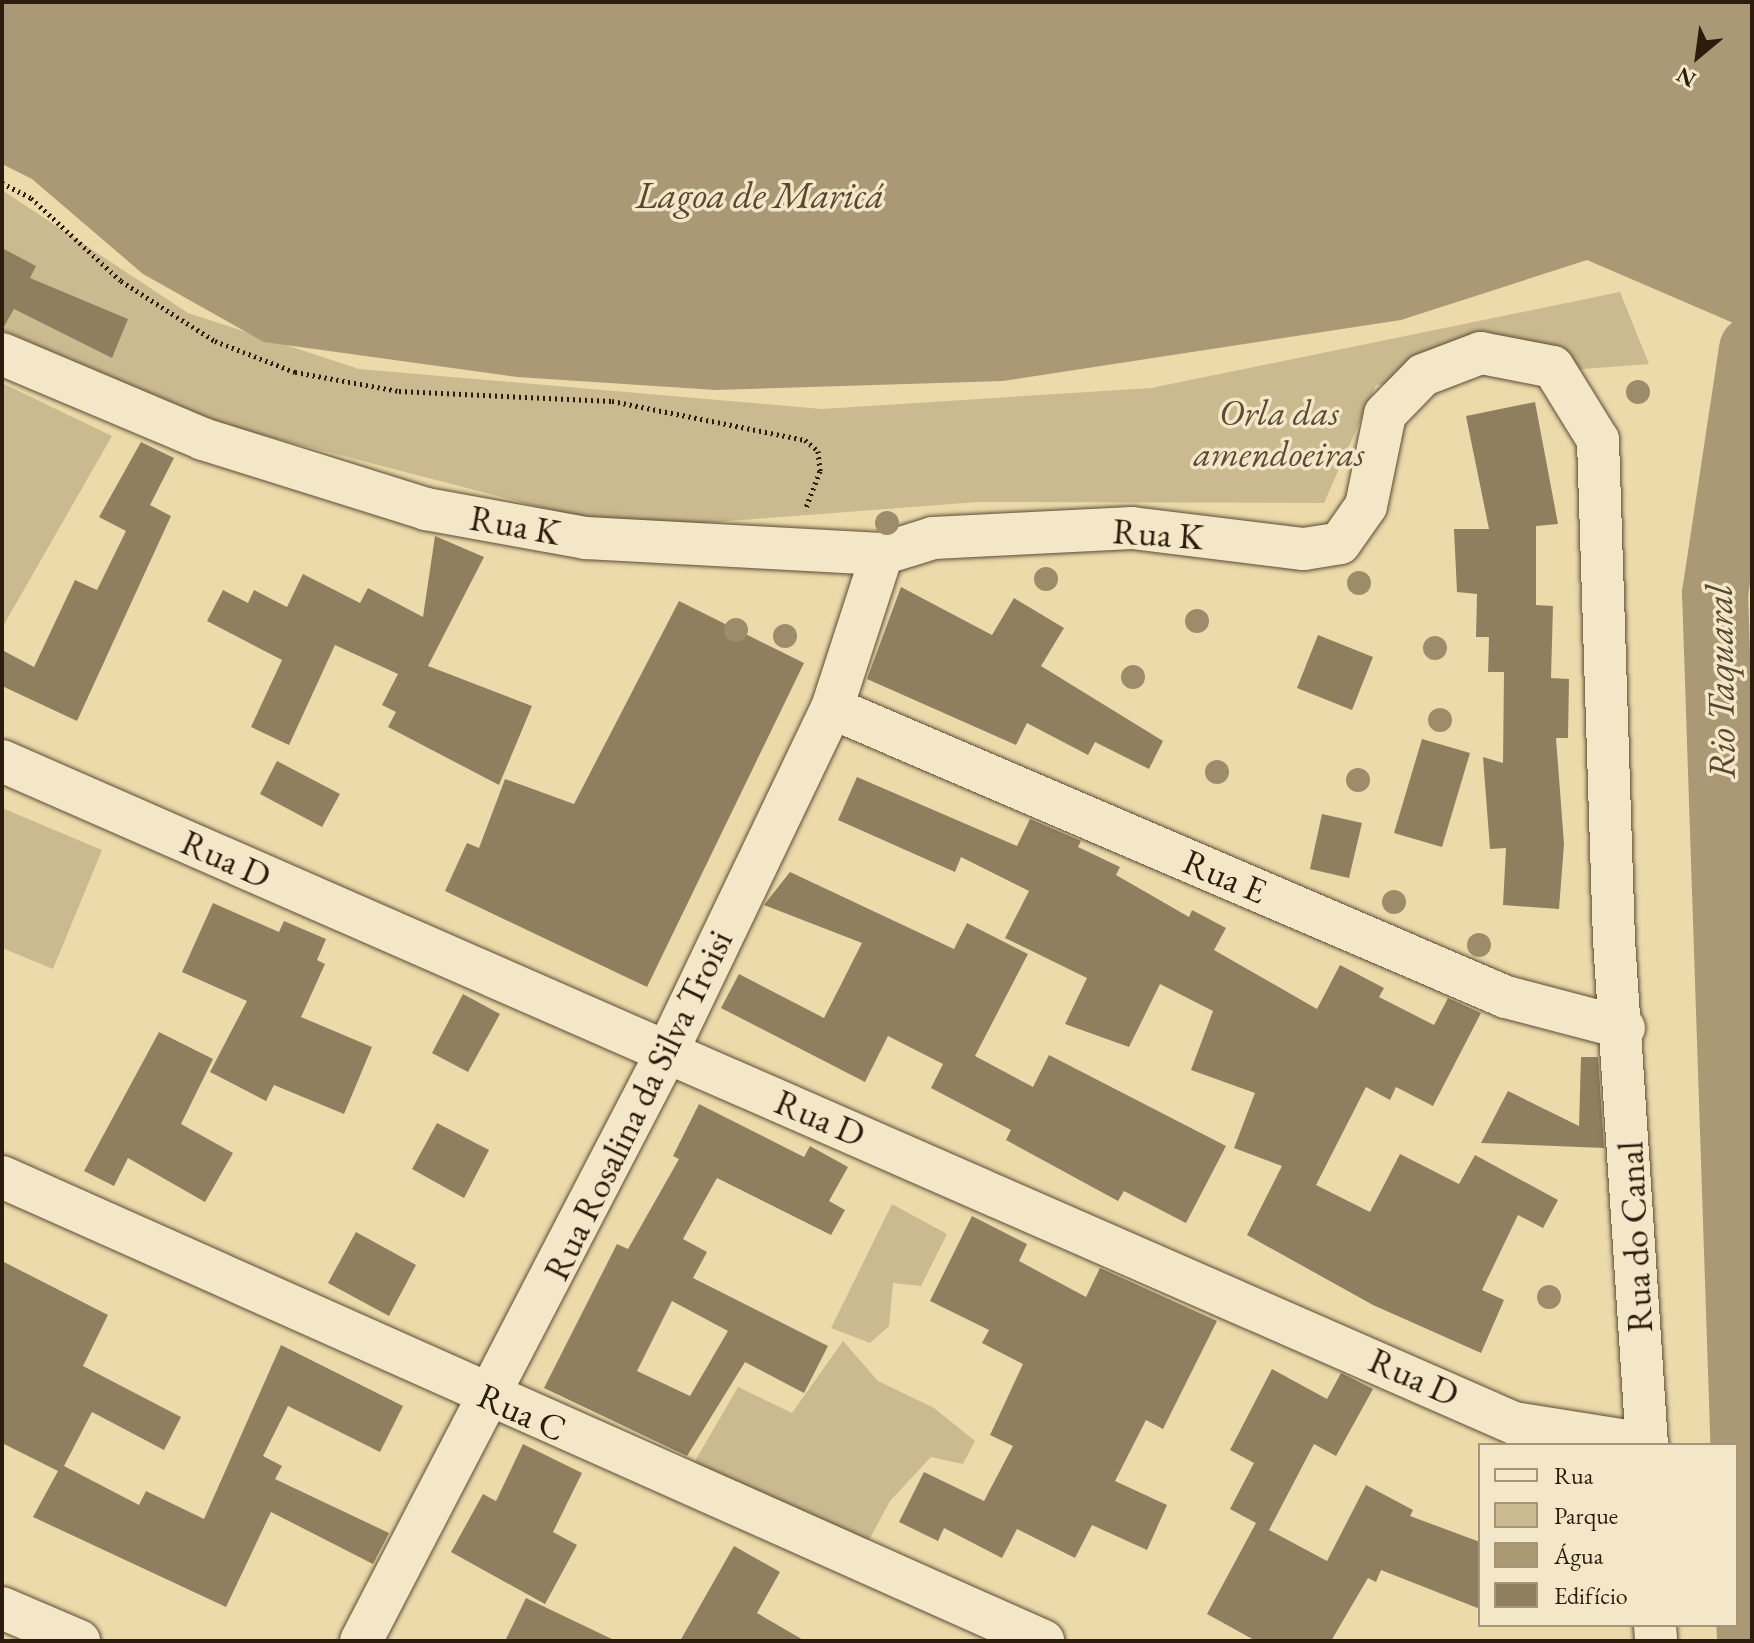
<!DOCTYPE html>
<meta charset="utf-8">
<style>
body{margin:0}
#map{position:relative;width:1754px;height:1643px;overflow:hidden;background:#ecdaab;font-family:"EB Garamond",serif}
div>[style]{position:absolute}
[style*='--x']{left:calc(var(--x)*1px);top:calc(var(--y)*1px);width:calc(var(--w)*1px);rotate:calc(var(--a)*1deg)}
.green>*{inset:0;background:#cbba90}
.water>*{inset:0;background:#ab9975}
.river>*{height:66px;margin:-33px;padding:0 33px;transform-origin:33px;border-radius:33px;background:#ab9975}
.building>*{inset:0;background:#907f5f}
.path>*{height:5px;margin-top:-2.5px;transform-origin:0;background:repeating-linear-gradient(90deg,#2c1c0d 0 2px,transparent 0 6px)}
.roads{filter:drop-shadow(0 0 2px #5c4c34) drop-shadow(0 0 2px #5c4c34)}
.minor>*{height:42px;margin:-21px;padding:0 21px;transform-origin:21px;border-radius:21px;background:#f3e7c8}
.trees>*{width:24px;height:24px;margin:-12px;border-radius:50%;background:#9d8b6a}
span{translate:-50% -50%;white-space:nowrap;text-align:center;line-height:1.15;-webkit-text-stroke:7px #f3e7c8;paint-order:stroke}
.park-label{font-size:36px;color:#5c4b34;font-style:italic}
.street-label{font-size:36px;color:#2c1c0d}
.water-label{font-size:38px;color:#584831;font-style:italic}
.frame{position:absolute;inset:0;border:4px solid #2c1c0d;pointer-events:none}
.legend{position:absolute;left:1478px;top:1443px;width:260px;height:184px;box-sizing:border-box;background:#f3e7c8;border:2px solid #a3967d;margin:0;padding:10px 14px;list-style:none;font-size:24px;color:#2c1c0d}
.legend li{display:flex;align-items:center;gap:16px;height:40px}
.legend b{width:40px;border:2px solid #a3967d}
.north{position:absolute;left:1658px;top:16px;width:80px;height:80px;-webkit-text-stroke:6px #f3e7c8;paint-order:stroke;rotate:209deg;font-size:22px;font-weight:700;line-height:32px;text-align:center;color:#2c1c0d}
.north::after{content:'';display:block;margin:auto;width:28px;height:36px;background:#2c1c0d;clip-path:polygon(50% 0,100% 100%,50% 72%,0 100%)}
</style>
<div id="map">
<div class="green">
<div style="clip-path:polygon(2px 190px,188px 313px,359px 369px,822px 409px,1151px 388px,1620px 292px,1649px 364px,1376px 385px,1324px 503px,978px 502px,624px 529px,224px 425px,2px 330px)"></div>
<div style="clip-path:polygon(2px 383px,112px 436px,2px 628px)"></div>
<div style="clip-path:polygon(2px 808px,102px 850px,53px 969px,2px 948px)"></div>
<div style="clip-path:polygon(892px 1204px,947px 1234px,921px 1286px,893px 1283px,889px 1326px,870px 1343px,831px 1328px)"></div>
<div style="clip-path:polygon(843px 1341px,878px 1381px,934px 1408px,975px 1441px,963px 1464px,931px 1457px,890px 1501px,863px 1551px,691px 1468px,738px 1387px,792px 1413px)"></div>
</div>
<div class="water">
<div style="clip-path:polygon(2px 2px,1752px 2px,1752px 331px,1587px 260px,1401px 320px,1003px 381px,716px 390px,517px 377px,264px 342px,143px 274px,32px 179px,2px 164px)"></div>
</div>
<div class="river">
<div style="--x:1750;--y:1641;--w:1048;--a:-91.91"></div>
<div style="--x:1715;--y:594;--w:248;--a:-81.4"></div>
</div>
<div class="building">
<div style="clip-path:polygon(2px 248px,36px 266px,30px 278px,128px 319px,112px 358px,14px 309px,2px 330px)"></div>
<div style="clip-path:polygon(1535px 402px,1558px 524px,1536px 526px,1536px 605px,1553px 606px,1551px 678px,1569px 679px,1568px 738px,1556px 738px,1564px 844px,1559px 909px,1503px 905px,1506px 848px,1490px 849px,1483px 757px,1503px 763px,1504px 672px,1488px 672px,1489px 637px,1476px 637px,1477px 594px,1457px 592px,1454px 529px,1489px 529px,1466px 416px)"></div>
<div style="clip-path:polygon(141px 442px,174px 458px,150px 505px,171px 516px,77px 721px,2px 686px,2px 650px,34px 667px,75px 580px,97px 590px,126px 531px,99px 517px)"></div>
<div style="clip-path:polygon(435px 536px,484px 557px,428px 666px,532px 706px,499px 785px,388px 727px,396px 712px,382px 705px,398px 674px,335px 645px,289px 745px,251px 727px,282px 660px,207px 621px,223px 590px,248px 603px,254px 590px,287px 607px,303px 574px,360px 603px,368px 588px,423px 617px)"></div>
<div style="clip-path:polygon(901px 587px,992px 635px,1014px 598px,1064px 628px,1041px 666px,1163px 741px,1149px 769px,1095px 742px,1088px 755px,1027px 723px,1016px 745px,867px 679px)"></div>
<div style="clip-path:polygon(679px 601px,804px 663px,647px 987px,445px 891px,467px 843px,479px 848px,505px 779px,574px 804px)"></div>
<div style="clip-path:polygon(1318px 635px,1373px 657px,1352px 710px,1297px 688px)"></div>
<div style="clip-path:polygon(1422px 739px,1470px 753px,1442px 847px,1394px 833px)"></div>
<div style="clip-path:polygon(277px 761px,340px 794px,322px 827px,260px 794px)"></div>
<div style="clip-path:polygon(857px 777px,1017px 846px,1030px 819px,1081px 841px,1078px 847px,1120px 867px,1116px 875px,1189px 917px,1192px 910px,1226px 928px,1214px 950px,1317px 1009px,1340px 965px,1384px 988px,1379px 997px,1434px 1025px,1448px 998px,1481px 1013px,1433px 1106px,1396px 1087px,1390px 1100px,1366px 1087px,1316px 1185px,1370px 1212px,1400px 1154px,1459px 1184px,1475px 1155px,1558px 1200px,1543px 1228px,1518px 1215px,1482px 1290px,1504px 1300px,1481px 1353px,1373px 1305px,1247px 1235px,1282px 1166px,1234px 1148px,1255px 1093px,1191px 1070px,1213px 1011px,1160px 984px,1129px 1047px,1065px 1024px,1087px 978px,1005px 938px,1029px 891px,961px 857px,955px 872px,838px 820px)"></div>
<div style="clip-path:polygon(1322px 814px,1362px 823px,1349px 878px,1310px 869px)"></div>
<div style="clip-path:polygon(790px 872px,954px 949px,967px 923px,1028px 954px,975px 1056px,1033px 1087px,1049px 1055px,1226px 1146px,1186px 1223px,1124px 1191px,1118px 1201px,1006px 1140px,1011px 1130px,931px 1088px,943px 1064px,888px 1036px,865px 1082px,721px 1008px,739px 974px,824px 1018px,862px 943px,764px 905px)"></div>
<div style="clip-path:polygon(213px 903px,279px 932px,284px 921px,326px 939px,317px 960px,325px 964px,301px 1017px,372px 1047px,344px 1114px,274px 1085px,266px 1101px,210px 1072px,247px 1001px,182px 972px)"></div>
<div style="clip-path:polygon(463px 994px,500px 1014px,468px 1072px,432px 1053px)"></div>
<div style="clip-path:polygon(159px 1032px,213px 1059px,181px 1124px,233px 1153px,205px 1202px,128px 1158px,114px 1186px,84px 1171px)"></div>
<div style="clip-path:polygon(1581px 1057px,1598px 1057px,1604px 1148px,1481px 1143px,1508px 1091px,1579px 1126px)"></div>
<div style="clip-path:polygon(evenodd,699px 1104px,804px 1157px,810px 1146px,848px 1167px,829px 1201px,845px 1210px,831px 1235px,717px 1178px,683px 1239px,707px 1252px,693px 1278px,828px 1346px,804px 1393px,745px 1362px,687px 1456px,544px 1388px,617px 1244px,628px 1249px,679px 1159px,673px 1156px,699px 1104px,672px 1301px,728px 1331px,690px 1396px,637px 1371px,672px 1301px)"></div>
<div style="clip-path:polygon(437px 1123px,489px 1150px,464px 1198px,412px 1169px)"></div>
<div style="clip-path:polygon(972px 1216px,1027px 1244px,1019px 1261px,1086px 1297px,1100px 1268px,1217px 1321px,1163px 1429px,1146px 1420px,1115px 1481px,1167px 1505px,1147px 1550px,1092px 1525px,1075px 1558px,1017px 1529px,1002px 1558px,944px 1528px,938px 1541px,899px 1522px,924px 1472px,984px 1501px,1013px 1446px,990px 1435px,1023px 1364px,982px 1343px,989px 1330px,930px 1301px)"></div>
<div style="clip-path:polygon(356px 1232px,416px 1265px,389px 1316px,328px 1283px)"></div>
<div style="clip-path:polygon(2px 1261px,108px 1315px,83px 1366px,181px 1417px,164px 1450px,92px 1412px,64px 1466px,139px 1505px,146px 1491px,204px 1519px,281px 1345px,403px 1406px,380px 1452px,288px 1406px,263px 1456px,282px 1466px,275px 1479px,389px 1533px,373px 1564px,271px 1512px,226px 1607px,33px 1517px,58px 1471px,2px 1443px)"></div>
<div style="clip-path:polygon(1272px 1369px,1327px 1399px,1341px 1373px,1373px 1389px,1336px 1456px,1314px 1444px,1269px 1530px,1327px 1561px,1366px 1485px,1413px 1510px,1410px 1516px,1480px 1542px,1480px 1609px,1381px 1570px,1376px 1582px,1368px 1578px,1331px 1641px,1256px 1641px,1207px 1614px,1256px 1523px,1230px 1509px,1254px 1463px,1230px 1450px)"></div>
<div style="clip-path:polygon(523px 1444px,582px 1473px,553px 1532px,577px 1545px,545px 1604px,451px 1552px,483px 1494px,496px 1501px)"></div>
<div style="clip-path:polygon(734px 1546px,780px 1572px,757px 1613px,805px 1641px,680px 1641px)"></div>
<div style="clip-path:polygon(526px 1598px,616px 1641px,505px 1641px)"></div>
</div>
<div class="path">
<div style="--x:2;--y:183;--w:33;--a:27"></div>
<div style="--x:31;--y:198;--w:122;--a:42.7"></div>
<div style="--x:121;--y:281;--w:112;--a:32.6"></div>
<div style="--x:215;--y:341;--w:86;--a:21.2"></div>
<div style="--x:295;--y:372;--w:106;--a:10.4"></div>
<div style="--x:399;--y:391;--w:213;--a:2.7"></div>
<div style="--x:612;--y:401;--w:197;--a:11.4"></div>
<div style="--x:805;--y:440;--w:17;--a:40"></div>
<div style="--x:818;--y:451;--w:20;--a:84"></div>
<div style="--x:820;--y:471;--w:42;--a:111"></div>
</div>
<div class="roads">
<div class="minor">
<div style="--x:2;--y:354;--w:218;--a:22.9"></div>
<div style="--x:203;--y:439;--w:234;--a:17.4"></div>
<div style="--x:426;--y:509;--w:163;--a:10.3"></div>
<div style="--x:586;--y:538;--w:296;--a:3.1"></div>
<div style="--x:882;--y:554;--w:53;--a:-17.4"></div>
<div style="--x:933;--y:538;--w:199;--a:-2.9"></div>
<div style="--x:1132;--y:528;--w:173;--a:7"></div>
<div style="--x:1304;--y:549;--w:36;--a:-9"></div>
<div style="--x:1340;--y:543;--w:45;--a:-54.9"></div>
<div style="--x:1366;--y:506;--w:94;--a:-78.3"></div>
<div style="--x:1385;--y:414;--w:54;--a:-45.7"></div>
<div style="--x:1423;--y:375;--w:62;--a:-20.8"></div>
<div style="--x:1481;--y:353;--w:73;--a:11"></div>
<div style="--x:1553;--y:367;--w:86;--a:58.3"></div>
<div style="--x:1598;--y:440;--w:500;--a:88.17"></div>
<div style="--x:1614;--y:940;--w:506;--a:86.26"></div>
<div style="--x:832;--y:708;--w:733;--a:23.21"></div>
<div style="--x:1506;--y:997;--w:122;--a:14.7"></div>
<div style="--x:2;--y:761;--w:1651;--a:23.65"></div>
<div style="--x:1514;--y:1423;--w:135;--a:9"></div>
<div style="--x:2;--y:1177;--w:1140;--a:24.02"></div>
<div style="--x:2;--y:1608;--w:84;--a:23.2"></div>
<div style="--x:1655;--y:1625;--w:16;--a:86"></div>
<div style="--x:361;--y:1641;--w:664;--a:-62.55"></div>
<div style="--x:667;--y:1052;--w:382;--a:-64.4"></div>
<div style="--x:832;--y:708;--w:162;--a:-72"></div>
</div>
</div>
<div class="trees">
<div style="left:1638px;top:392px"></div>
<div style="left:887px;top:523px"></div>
<div style="left:1046px;top:579px"></div>
<div style="left:1359px;top:583px"></div>
<div style="left:1197px;top:621px"></div>
<div style="left:736px;top:630px"></div>
<div style="left:785px;top:636px"></div>
<div style="left:1435px;top:648px"></div>
<div style="left:1133px;top:677px"></div>
<div style="left:1440px;top:720px"></div>
<div style="left:1217px;top:772px"></div>
<div style="left:1358px;top:780px"></div>
<div style="left:1394px;top:902px"></div>
<div style="left:1479px;top:945px"></div>
<div style="left:1549px;top:1297px"></div>
</div>
<div class="park-label">
<span style="left:1279px;top:433px">Orla das<br>amendoeiras</span>
</div>
<div class="street-label">
<span style="left:515px;top:525px;rotate:10deg">Rua K</span>
<span style="left:1158px;top:534px;rotate:4deg">Rua K</span>
<span style="left:226px;top:859px;rotate:24deg">Rua D</span>
<span style="left:1225px;top:876px;rotate:23deg">Rua E</span>
<span style="left:638px;top:1105px;rotate:-64deg">Rua Rosalina da Silva Troisi</span>
<span style="left:820px;top:1118px;rotate:23deg">Rua D</span>
<span style="left:1635px;top:1237px;rotate:-93deg">Rua do Canal</span>
<span style="left:1414px;top:1377px;rotate:24deg">Rua D</span>
<span style="left:522px;top:1412px;rotate:24deg">Rua C</span>
</div>
<div class="water-label">
<span style="left:760px;top:195px">Lagoa de Maricá</span>
<span style="left:1720px;top:682px;rotate:-91deg">Rio Taquaral</span>
</div>
<div class="frame"></div>
<ul class="legend">
<li><b style="height:10px;background:#f3e7c8"></b>Rua</li>
<li><b style="height:22px;background:#cbba90"></b>Parque</li>
<li><b style="height:22px;background:#ab9975"></b>Água</li>
<li><b style="height:22px;background:#907f5f"></b>Edifício</li>
</ul>
<div class="north">N</div>
</div>
